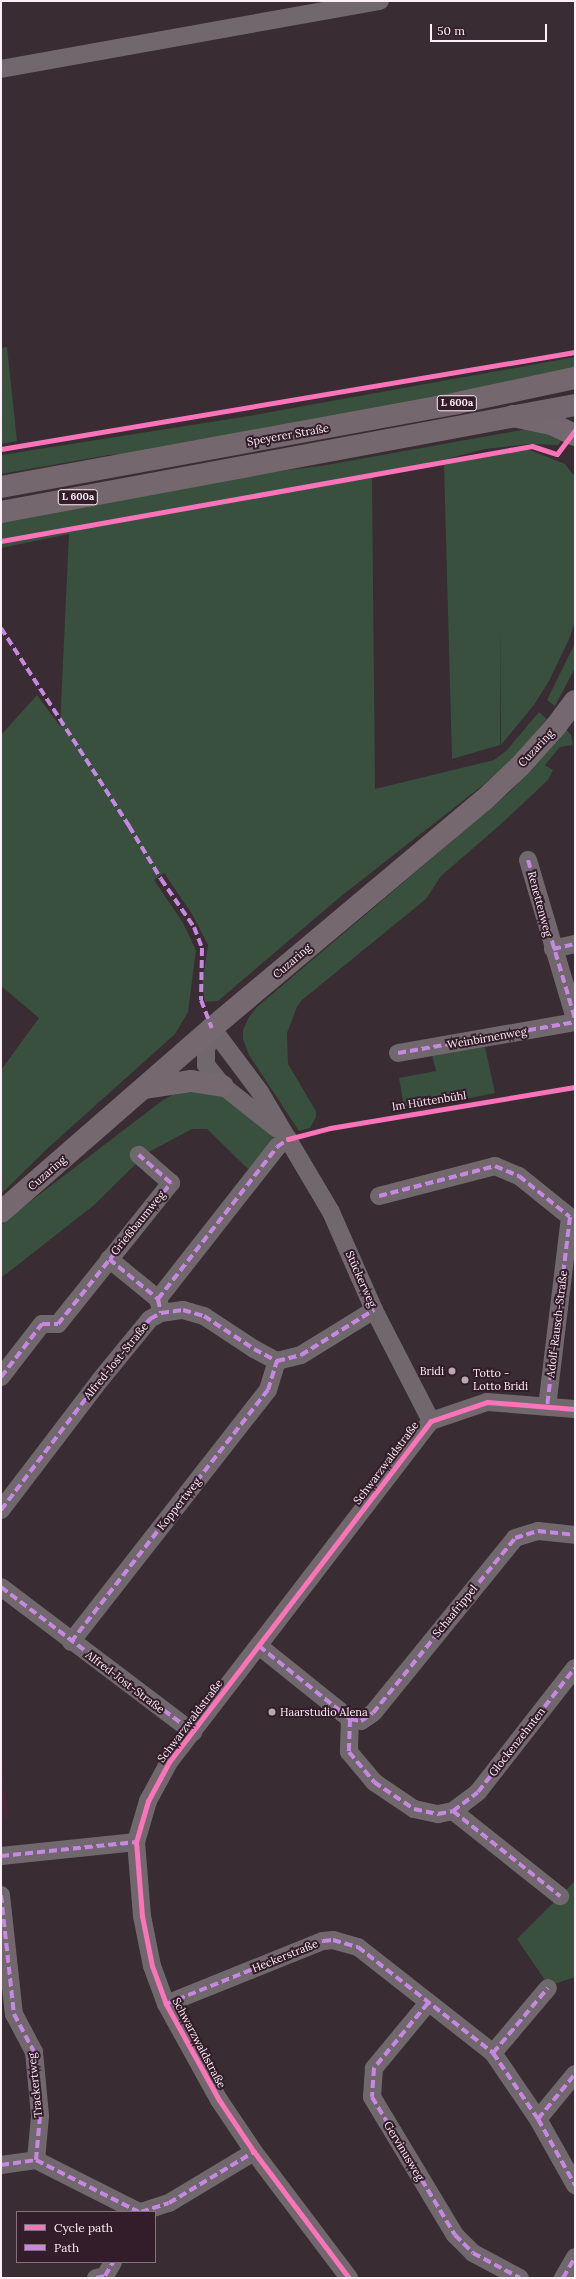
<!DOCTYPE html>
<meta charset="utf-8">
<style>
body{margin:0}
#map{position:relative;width:576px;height:2279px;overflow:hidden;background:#392c33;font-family:Lora,serif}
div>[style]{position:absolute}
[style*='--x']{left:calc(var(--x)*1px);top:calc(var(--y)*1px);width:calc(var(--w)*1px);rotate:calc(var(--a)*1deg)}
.built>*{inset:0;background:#45293a}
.green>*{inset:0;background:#38503d}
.minor>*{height:18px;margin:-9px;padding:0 9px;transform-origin:9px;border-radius:9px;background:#71686d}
.secondary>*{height:22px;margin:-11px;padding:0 11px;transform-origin:11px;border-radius:11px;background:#75696f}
.primary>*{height:22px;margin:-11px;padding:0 11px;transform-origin:11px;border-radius:11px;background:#74686e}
.quiet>*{height:4px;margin-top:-2px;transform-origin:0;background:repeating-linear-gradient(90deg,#c787e3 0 8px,transparent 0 12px)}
.cycleway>*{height:5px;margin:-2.5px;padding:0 2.5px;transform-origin:2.5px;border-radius:2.5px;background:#fb73b8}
.dots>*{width:11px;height:11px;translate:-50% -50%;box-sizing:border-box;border:2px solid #331d2a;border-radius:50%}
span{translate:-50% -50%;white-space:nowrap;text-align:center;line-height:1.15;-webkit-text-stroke:4px #331d2a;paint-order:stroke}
.shield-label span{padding:1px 3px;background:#331d2a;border:1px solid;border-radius:3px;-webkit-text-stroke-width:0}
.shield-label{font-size:10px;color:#feeef7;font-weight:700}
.street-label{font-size:11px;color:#feeef7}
.poi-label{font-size:11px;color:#feeef7}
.right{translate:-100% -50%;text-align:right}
.left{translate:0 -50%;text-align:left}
.frame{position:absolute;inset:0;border:2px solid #feeef7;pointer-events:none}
.legend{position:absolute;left:16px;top:2211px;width:140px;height:52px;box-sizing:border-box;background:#331d2a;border:1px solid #84717c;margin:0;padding:5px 7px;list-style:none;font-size:12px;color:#feeef7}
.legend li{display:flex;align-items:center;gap:8px;height:20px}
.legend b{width:20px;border:1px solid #84717c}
.scale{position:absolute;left:430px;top:24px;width:117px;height:18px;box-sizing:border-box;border:2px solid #feeef7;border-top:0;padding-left:5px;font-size:12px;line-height:14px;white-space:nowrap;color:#feeef7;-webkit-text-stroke:3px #331d2a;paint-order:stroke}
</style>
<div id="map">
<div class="built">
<div style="clip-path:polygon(1px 1750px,9px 1819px,1px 1820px)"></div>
</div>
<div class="green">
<div style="clip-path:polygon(7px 347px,17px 441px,1px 444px,1px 348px)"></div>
<div style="clip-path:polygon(575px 357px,575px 374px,154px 452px,109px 455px,1px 474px,1px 455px,249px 416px)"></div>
<div style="clip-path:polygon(545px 428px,562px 440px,558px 445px,530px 444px,485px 449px,372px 478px,375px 789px,494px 760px,506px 751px,539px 712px,547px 719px,514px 758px,483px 785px,340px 897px,218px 1001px,205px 1002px,202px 985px,208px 945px,192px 914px,164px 873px,154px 880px,183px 923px,196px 950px,188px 1012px,175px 1034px,49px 1147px,1px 1194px,1px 1070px,39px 1018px,1px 986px,1px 735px,37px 695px,60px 726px,69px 534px,1px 548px,1px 522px,271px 472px,321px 466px,527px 429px)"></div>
<div style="clip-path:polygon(527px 449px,565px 464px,575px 477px,575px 621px,570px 637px,549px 681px,534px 705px,501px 745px,501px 625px,500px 745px,452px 759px,444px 465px)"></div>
<div style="clip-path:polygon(575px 643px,575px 668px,555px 706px,547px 700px)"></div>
<div style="clip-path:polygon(566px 729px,571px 735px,573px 745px,560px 747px,545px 765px,553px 770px,548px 780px,500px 825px,441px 876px,426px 899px,302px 1000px,297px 1007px,287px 1033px,288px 1064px,316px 1111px,316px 1117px,310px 1128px,299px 1131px,249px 1055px,243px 1039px,243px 1030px,249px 1017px,257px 1007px,511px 791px)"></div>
<div style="clip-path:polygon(485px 1047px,495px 1093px,405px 1111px,399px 1078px,436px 1071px,432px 1055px)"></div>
<div style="clip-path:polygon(192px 1091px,230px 1098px,282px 1138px,251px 1172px,207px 1129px,192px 1129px,147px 1153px,93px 1206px,1px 1278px,1px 1225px,6px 1220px,163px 1100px,176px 1093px)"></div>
<div style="clip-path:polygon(575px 1881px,575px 1977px,549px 1986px,517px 1939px)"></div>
</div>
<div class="minor">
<div style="--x:1;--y:69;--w:385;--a:-10.2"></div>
<div style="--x:528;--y:860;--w:166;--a:73.5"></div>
<div style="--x:553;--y:949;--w:23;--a:-13"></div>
<div style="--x:212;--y:1028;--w:80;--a:53.1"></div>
<div style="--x:260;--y:1092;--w:139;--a:59.4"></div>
<div style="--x:331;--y:1212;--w:107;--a:66.3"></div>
<div style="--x:374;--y:1310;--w:125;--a:62.8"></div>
<div style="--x:212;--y:1028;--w:23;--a:105"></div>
<div style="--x:206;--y:1050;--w:15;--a:90"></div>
<div style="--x:206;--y:1065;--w:27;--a:51"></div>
<div style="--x:223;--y:1086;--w:68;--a:38.4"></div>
<div style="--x:398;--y:1053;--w:180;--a:-9.9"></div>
<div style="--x:379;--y:1196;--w:120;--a:-14.5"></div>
<div style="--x:495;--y:1166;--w:26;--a:23"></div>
<div style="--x:519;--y:1176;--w:65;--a:38.8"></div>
<div style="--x:570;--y:1217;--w:191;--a:96.9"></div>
<div style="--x:109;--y:1259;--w:63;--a:39.2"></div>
<div style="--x:158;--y:1299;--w:11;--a:75"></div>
<div style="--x:158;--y:1299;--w:193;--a:-51.9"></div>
<div style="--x:277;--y:1147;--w:14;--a:-36"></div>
<div style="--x:1;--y:1377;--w:67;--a:-52.3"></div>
<div style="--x:42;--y:1324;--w:16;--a:0"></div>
<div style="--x:58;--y:1324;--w:181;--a:-51.3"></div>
<div style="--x:171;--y:1183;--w:43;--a:-138.8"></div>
<div style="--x:1;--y:1510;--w:163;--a:-52.7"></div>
<div style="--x:100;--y:1380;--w:79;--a:-50.7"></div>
<div style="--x:150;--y:1319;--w:13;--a:-29"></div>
<div style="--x:161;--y:1313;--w:22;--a:-8"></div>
<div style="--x:183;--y:1310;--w:22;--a:16"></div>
<div style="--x:204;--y:1316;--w:60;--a:33.4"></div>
<div style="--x:254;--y:1349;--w:26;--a:28"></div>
<div style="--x:277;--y:1361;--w:25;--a:-14"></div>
<div style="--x:301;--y:1355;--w:86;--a:-31.7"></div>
<div style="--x:1;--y:1587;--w:241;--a:37.1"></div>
<div style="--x:71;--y:1642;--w:320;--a:-52"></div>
<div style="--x:268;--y:1390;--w:30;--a:-73"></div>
<div style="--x:259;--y:1646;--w:117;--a:38.7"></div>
<div style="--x:350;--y:1719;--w:33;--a:92"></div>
<div style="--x:349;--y:1752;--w:39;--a:50"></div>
<div style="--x:374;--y:1782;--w:48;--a:34"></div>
<div style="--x:414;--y:1809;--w:25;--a:12"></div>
<div style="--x:438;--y:1814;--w:15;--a:-11"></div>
<div style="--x:453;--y:1811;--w:31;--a:-37"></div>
<div style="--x:478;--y:1792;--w:157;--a:-52"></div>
<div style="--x:350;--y:1719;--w:11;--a:10"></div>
<div style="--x:361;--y:1721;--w:14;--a:-34"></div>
<div style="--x:373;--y:1713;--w:225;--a:-50.9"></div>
<div style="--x:515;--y:1538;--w:24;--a:-17"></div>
<div style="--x:538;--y:1531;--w:37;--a:6"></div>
<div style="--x:453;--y:1811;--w:137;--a:38.5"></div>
<div style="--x:1;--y:1856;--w:136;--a:-5.9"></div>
<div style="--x:1;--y:1895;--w:120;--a:83.8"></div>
<div style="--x:14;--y:2014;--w:43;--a:62.2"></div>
<div style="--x:34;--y:2052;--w:64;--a:84.6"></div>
<div style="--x:40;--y:2116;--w:44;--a:95.2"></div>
<div style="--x:428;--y:2003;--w:85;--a:129.7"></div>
<div style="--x:374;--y:2068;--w:29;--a:94"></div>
<div style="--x:372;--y:2097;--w:161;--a:59"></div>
<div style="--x:455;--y:2235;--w:25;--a:45"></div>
<div style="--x:473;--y:2253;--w:53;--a:28"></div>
<div style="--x:166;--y:2004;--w:169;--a:-21.9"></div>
<div style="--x:323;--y:1941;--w:10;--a:-6"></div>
<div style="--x:333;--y:1940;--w:26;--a:16"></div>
<div style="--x:358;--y:1947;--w:172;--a:38.1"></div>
<div style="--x:493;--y:2053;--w:80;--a:55.7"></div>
<div style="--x:538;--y:2119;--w:76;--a:60.7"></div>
<div style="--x:493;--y:2053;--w:85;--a:-49.8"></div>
<div style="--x:538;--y:2119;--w:58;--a:-50.6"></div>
<div style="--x:1;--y:2165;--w:35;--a:-8"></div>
<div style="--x:36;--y:2160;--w:115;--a:26.8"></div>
<div style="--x:141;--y:2212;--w:29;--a:-18"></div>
<div style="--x:169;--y:2203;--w:99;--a:-31"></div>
<div style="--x:96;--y:2278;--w:9;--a:-13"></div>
<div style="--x:105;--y:2276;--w:16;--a:-60"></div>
<div style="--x:349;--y:2278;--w:158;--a:-127"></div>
<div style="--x:254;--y:2152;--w:63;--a:-123.9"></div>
<div style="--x:219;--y:2100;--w:110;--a:-118.9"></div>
<div style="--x:166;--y:2004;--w:40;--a:-110.2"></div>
<div style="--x:152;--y:1966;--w:51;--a:-101.3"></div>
<div style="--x:142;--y:1916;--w:74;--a:-94.6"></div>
<div style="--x:136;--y:1842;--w:43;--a:-73.7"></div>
<div style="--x:148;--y:1801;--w:44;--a:-61.7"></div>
<div style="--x:169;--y:1762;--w:430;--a:-52.5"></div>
<div style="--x:431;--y:1421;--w:59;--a:-18.7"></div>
<div style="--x:487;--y:1402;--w:88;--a:4.5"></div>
<div style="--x:563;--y:2278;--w:24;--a:-60"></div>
</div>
<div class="secondary">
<div style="--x:513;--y:416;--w:40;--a:12"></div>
<div style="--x:552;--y:424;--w:25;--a:26"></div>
<div style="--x:145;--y:1088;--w:47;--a:-8.7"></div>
<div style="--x:191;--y:1081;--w:32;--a:9"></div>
<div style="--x:1;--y:1212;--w:280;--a:-41.1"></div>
<div style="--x:212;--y:1028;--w:354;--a:-40"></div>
<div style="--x:483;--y:801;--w:51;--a:-43.4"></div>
<div style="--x:520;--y:766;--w:54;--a:-48"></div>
<div style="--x:556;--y:726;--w:31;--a:-53"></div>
</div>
<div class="primary">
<div style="--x:1;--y:487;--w:464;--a:-10.4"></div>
<div style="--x:457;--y:403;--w:121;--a:-12"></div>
<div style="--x:1;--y:512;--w:584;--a:-10.56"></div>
</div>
<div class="quiet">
<div style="--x:1;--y:628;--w:236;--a:57.1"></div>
<div style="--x:129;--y:826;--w:62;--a:58.9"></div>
<div style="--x:161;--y:879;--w:58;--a:55.5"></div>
<div style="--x:194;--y:927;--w:22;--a:69"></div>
<div style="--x:202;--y:948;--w:52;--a:91.1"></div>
<div style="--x:201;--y:1000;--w:30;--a:69"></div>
<div style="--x:528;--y:860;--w:166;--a:73.5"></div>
<div style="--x:553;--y:949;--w:23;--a:-13"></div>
<div style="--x:398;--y:1053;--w:180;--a:-9.9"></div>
<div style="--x:379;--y:1196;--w:120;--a:-14.5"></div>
<div style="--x:495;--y:1166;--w:26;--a:23"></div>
<div style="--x:519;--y:1176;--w:65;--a:38.8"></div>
<div style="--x:570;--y:1217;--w:191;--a:96.9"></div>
<div style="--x:109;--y:1259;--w:63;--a:39.2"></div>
<div style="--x:158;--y:1299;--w:14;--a:78"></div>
<div style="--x:158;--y:1299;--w:193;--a:-51.9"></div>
<div style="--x:277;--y:1147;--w:14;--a:-36"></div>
<div style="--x:1;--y:1377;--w:67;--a:-52.3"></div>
<div style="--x:42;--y:1324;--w:16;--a:0"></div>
<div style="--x:58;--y:1324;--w:181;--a:-51.3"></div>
<div style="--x:171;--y:1183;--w:43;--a:-138.8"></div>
<div style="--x:1;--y:1510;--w:163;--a:-52.7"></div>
<div style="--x:100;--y:1380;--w:79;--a:-50.7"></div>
<div style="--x:150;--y:1319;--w:13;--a:-29"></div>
<div style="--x:161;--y:1313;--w:22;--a:-8"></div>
<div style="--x:183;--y:1310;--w:22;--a:16"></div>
<div style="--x:204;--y:1316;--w:60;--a:33.4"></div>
<div style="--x:254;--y:1349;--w:26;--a:28"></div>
<div style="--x:277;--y:1361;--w:25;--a:-14"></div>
<div style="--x:301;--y:1355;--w:86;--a:-31.7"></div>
<div style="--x:1;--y:1587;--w:241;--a:37.1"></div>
<div style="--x:71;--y:1642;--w:320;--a:-52"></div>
<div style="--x:268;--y:1390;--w:30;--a:-73"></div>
<div style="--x:259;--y:1646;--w:117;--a:38.7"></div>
<div style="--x:350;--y:1719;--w:33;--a:92"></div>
<div style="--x:349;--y:1752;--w:39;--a:50"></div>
<div style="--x:374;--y:1782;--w:48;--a:34"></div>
<div style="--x:414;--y:1809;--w:25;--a:12"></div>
<div style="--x:438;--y:1814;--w:15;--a:-11"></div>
<div style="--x:453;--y:1811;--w:31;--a:-37"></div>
<div style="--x:478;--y:1792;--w:157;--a:-52"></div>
<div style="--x:350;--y:1719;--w:11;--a:10"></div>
<div style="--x:361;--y:1721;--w:14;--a:-34"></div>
<div style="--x:373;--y:1713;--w:225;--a:-50.9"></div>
<div style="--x:515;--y:1538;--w:24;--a:-17"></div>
<div style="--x:538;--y:1531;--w:37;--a:6"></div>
<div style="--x:453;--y:1811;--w:137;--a:38.5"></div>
<div style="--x:1;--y:1856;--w:136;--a:-5.9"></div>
<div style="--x:1;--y:1895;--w:120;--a:83.8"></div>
<div style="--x:14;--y:2014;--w:43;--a:62.2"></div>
<div style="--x:34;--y:2052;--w:64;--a:84.6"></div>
<div style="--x:40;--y:2116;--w:44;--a:95.2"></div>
<div style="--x:428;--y:2003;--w:85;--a:129.7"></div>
<div style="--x:374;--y:2068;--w:29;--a:94"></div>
<div style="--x:372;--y:2097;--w:161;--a:59"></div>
<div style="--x:455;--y:2235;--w:25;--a:45"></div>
<div style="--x:473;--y:2253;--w:53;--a:28"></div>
<div style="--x:166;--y:2004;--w:169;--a:-21.9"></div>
<div style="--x:323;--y:1941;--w:10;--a:-6"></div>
<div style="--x:333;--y:1940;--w:26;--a:16"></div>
<div style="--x:358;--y:1947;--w:172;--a:38.1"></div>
<div style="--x:493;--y:2053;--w:80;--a:55.7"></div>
<div style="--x:538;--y:2119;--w:76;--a:60.7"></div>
<div style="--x:493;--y:2053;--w:85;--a:-49.8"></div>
<div style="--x:538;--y:2119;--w:58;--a:-50.6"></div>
<div style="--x:1;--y:2165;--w:35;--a:-8"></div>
<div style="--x:36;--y:2160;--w:115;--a:26.8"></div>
<div style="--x:141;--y:2212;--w:29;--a:-18"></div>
<div style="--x:169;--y:2203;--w:99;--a:-31"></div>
<div style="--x:96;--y:2278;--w:9;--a:-13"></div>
<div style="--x:105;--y:2276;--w:16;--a:-60"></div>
<div style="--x:563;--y:2278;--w:24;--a:-60"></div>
</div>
<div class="cycleway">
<div style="--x:1;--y:449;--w:582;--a:-9.59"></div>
<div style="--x:1;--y:541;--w:539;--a:-10.14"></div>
<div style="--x:532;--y:446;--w:26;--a:18"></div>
<div style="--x:557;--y:454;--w:30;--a:-53"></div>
<div style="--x:288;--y:1139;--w:43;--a:-14.7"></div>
<div style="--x:330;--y:1128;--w:248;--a:-9.5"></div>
<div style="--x:349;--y:2278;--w:158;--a:-127"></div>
<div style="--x:254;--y:2152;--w:63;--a:-123.9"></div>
<div style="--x:219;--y:2100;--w:110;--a:-118.9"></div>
<div style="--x:166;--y:2004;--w:40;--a:-110.2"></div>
<div style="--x:152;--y:1966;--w:51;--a:-101.3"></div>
<div style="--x:142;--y:1916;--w:74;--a:-94.6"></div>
<div style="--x:136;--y:1842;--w:43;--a:-73.7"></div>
<div style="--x:148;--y:1801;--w:44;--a:-61.7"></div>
<div style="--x:169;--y:1762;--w:430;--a:-52.5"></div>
<div style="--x:431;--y:1421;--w:59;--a:-18.7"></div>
<div style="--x:487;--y:1402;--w:88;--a:4.5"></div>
</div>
<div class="dots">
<div style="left:452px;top:1371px;background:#b9aab2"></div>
<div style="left:465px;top:1380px;background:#b9aab2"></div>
<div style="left:272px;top:1712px;background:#b9aab2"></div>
</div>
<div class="shield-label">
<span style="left:457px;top:403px">L 600a</span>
<span style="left:78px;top:497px">L 600a</span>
</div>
<div class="street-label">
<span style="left:288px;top:435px;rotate:-10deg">Speyerer Straße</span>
<span style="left:536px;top:748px;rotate:-47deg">Cuzaring</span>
<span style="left:540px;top:904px;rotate:75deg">Renettenweg</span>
<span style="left:292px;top:961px;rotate:-41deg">Cuzaring</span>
<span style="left:487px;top:1038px;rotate:-10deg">Weinbirnenweg</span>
<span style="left:429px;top:1101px;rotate:-9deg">Im Hüttenbühl</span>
<span style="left:47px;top:1173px;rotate:-41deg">Cuzaring</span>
<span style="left:138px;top:1223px;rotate:-51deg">Grießbaumweg</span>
<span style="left:361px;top:1279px;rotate:66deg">Stückerweg</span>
<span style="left:557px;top:1324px;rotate:-83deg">Adolf-Rausch-Straße</span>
<span style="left:116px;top:1361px;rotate:-51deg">Alfred-Jost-Straße</span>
<span style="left:386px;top:1463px;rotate:-53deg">Schwarzwaldstraße</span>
<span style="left:179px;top:1504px;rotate:-52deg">Koppertweg</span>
<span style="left:455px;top:1611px;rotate:-51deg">Schaafrippel</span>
<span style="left:125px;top:1682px;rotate:37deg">Alfred-Jost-Straße</span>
<span style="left:190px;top:1721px;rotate:-53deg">Schwarzwaldstraße</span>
<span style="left:517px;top:1742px;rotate:-52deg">Glockenzehnten</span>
<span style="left:285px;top:1956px;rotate:-22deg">Heckerstraße</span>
<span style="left:199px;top:2043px;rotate:62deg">Schwarzwaldstraße</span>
<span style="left:35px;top:2085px;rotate:-96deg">Trackertweg</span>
<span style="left:404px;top:2151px;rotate:59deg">Gervinusweg</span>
</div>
<div class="poi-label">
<span class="right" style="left:444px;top:1371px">Bridi</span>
<span class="left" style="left:473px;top:1380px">Totto -<br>Lotto Bridi</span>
<span class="left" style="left:280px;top:1712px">Haarstudio Alena</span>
</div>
<div class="frame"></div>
<ul class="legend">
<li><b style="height:5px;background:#fb73b8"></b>Cycle path</li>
<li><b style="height:5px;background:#c787e3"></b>Path</li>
</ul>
<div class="scale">50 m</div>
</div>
